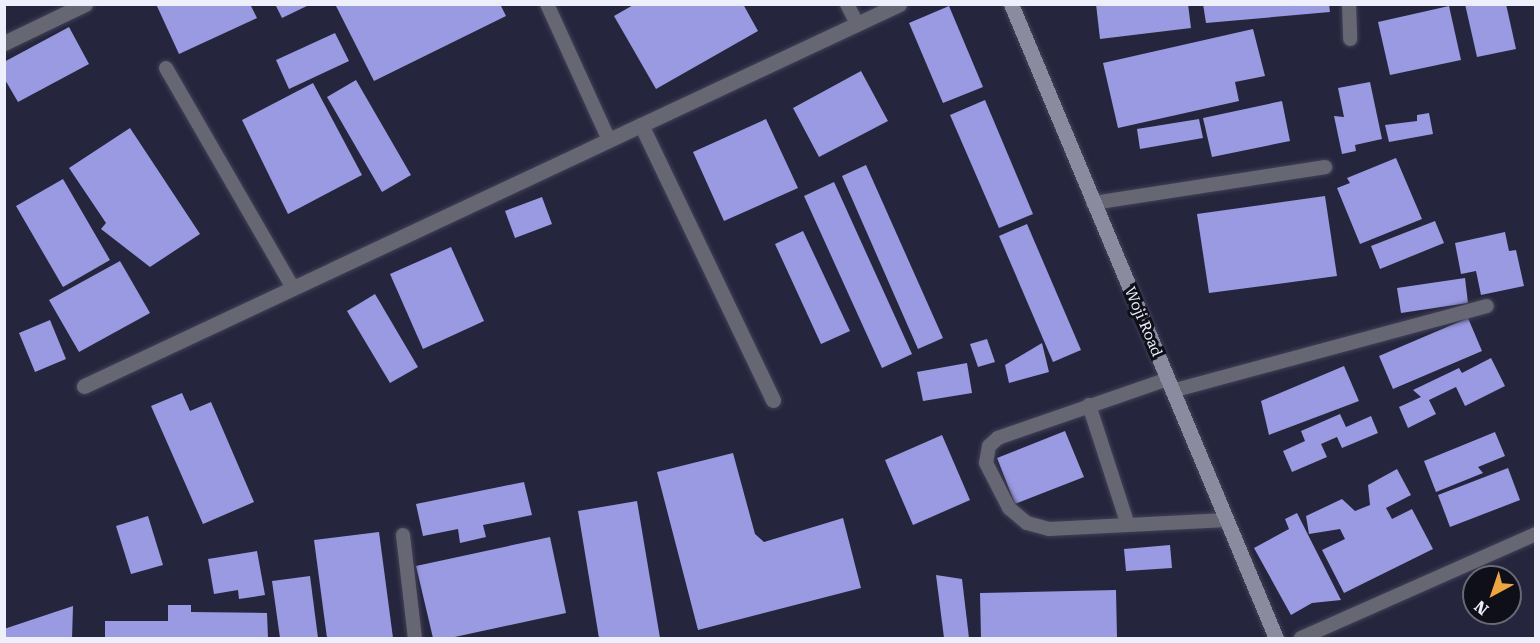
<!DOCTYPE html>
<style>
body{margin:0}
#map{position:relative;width:1540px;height:643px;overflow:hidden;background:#25253d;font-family:"Roboto Serif",serif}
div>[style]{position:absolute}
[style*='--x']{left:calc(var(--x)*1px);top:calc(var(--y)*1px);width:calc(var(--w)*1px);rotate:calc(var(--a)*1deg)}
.building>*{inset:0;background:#999ae1}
.roads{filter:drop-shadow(0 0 2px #414158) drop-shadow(0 0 2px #414158)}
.lane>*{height:14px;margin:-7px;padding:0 7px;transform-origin:7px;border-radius:7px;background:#676774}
.street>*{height:15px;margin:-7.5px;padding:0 7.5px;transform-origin:7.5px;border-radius:7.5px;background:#676774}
.secondary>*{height:15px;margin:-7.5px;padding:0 7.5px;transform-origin:7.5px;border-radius:7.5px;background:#8a8b9f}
span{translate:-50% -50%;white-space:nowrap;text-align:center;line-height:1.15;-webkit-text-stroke:6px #0f0f1a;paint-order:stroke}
.street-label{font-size:15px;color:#eeeffc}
.frame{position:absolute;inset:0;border:6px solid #eeeffc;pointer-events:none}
.north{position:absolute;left:1462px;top:565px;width:60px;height:60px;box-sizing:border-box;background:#0f0f1a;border:2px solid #686974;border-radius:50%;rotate:220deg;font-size:16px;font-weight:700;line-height:24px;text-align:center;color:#eeeffc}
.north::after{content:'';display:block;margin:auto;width:21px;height:27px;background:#efa73d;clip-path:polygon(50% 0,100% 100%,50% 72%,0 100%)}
</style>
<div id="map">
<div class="building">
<div style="clip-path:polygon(156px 4px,250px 4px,257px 18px,179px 54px)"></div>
<div style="clip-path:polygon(275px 4px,311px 4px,282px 18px)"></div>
<div style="clip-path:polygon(335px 4px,500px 4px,506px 16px,374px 81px)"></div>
<div style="clip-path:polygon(635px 4px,743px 4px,758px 31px,656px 89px,614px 16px)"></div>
<div style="clip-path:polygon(1096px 4px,1188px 4px,1191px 28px,1100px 39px)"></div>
<div style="clip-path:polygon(1203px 4px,1329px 4px,1330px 12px,1206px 23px)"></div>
<div style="clip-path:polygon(1465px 4px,1506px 4px,1516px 49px,1477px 57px)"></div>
<div style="clip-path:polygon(949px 6px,983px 87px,943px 103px,909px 23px)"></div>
<div style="clip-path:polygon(1449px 6px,1461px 60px,1390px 75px,1378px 22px)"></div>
<div style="clip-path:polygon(69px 27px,89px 64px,18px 102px,4px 78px,4px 62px)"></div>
<div style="clip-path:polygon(1253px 29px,1265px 76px,1235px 82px,1239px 101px,1118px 128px,1103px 63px)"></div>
<div style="clip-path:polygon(335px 33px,349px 61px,289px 89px,276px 60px)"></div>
<div style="clip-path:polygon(861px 71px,888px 121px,819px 157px,793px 108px)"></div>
<div style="clip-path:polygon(356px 80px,411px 175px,382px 192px,327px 97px)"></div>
<div style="clip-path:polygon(1370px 82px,1382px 139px,1355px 145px,1356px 151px,1342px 154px,1334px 116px,1344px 117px,1338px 88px)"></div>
<div style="clip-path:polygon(313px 83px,362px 175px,288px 214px,242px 120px)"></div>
<div style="clip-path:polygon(985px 100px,1033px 214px,999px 228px,950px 115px)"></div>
<div style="clip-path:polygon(1282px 101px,1290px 141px,1212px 157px,1203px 118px)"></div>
<div style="clip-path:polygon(1429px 113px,1433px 134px,1389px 142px,1385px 125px,1417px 121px,1417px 115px)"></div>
<div style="clip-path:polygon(766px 119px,798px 188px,724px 221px,693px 152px)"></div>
<div style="clip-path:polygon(1199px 119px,1203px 138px,1140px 149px,1137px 129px)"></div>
<div style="clip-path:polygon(130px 128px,200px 234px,150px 267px,101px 229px,106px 223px,69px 168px)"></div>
<div style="clip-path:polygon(1396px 158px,1422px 219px,1360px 244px,1337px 188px,1350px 183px,1347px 178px)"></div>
<div style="clip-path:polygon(866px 165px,943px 338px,918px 349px,842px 176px)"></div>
<div style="clip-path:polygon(63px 179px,110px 260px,63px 287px,16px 206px)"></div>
<div style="clip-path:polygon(834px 182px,912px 354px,882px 368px,804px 196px)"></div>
<div style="clip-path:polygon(1325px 196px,1337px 276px,1209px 293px,1197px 214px)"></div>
<div style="clip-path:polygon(542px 197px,552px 224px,515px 238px,505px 211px)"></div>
<div style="clip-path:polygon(1435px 221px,1444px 243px,1380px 269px,1371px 246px)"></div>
<div style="clip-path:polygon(1027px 224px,1081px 350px,1053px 362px,999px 236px)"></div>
<div style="clip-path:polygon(803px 231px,850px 331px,821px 344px,775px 244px)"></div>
<div style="clip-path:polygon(1505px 232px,1509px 251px,1516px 250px,1524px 286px,1481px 295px,1476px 271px,1461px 274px,1455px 243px)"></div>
<div style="clip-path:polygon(451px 247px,484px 321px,423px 349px,390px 274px)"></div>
<div style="clip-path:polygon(120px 261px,150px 313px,79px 352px,49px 300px)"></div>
<div style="clip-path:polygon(1465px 278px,1468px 303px,1401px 313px,1397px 288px)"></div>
<div style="clip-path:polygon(375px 294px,418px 367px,390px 383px,347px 311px)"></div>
<div style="clip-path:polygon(1468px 318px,1482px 351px,1393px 389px,1379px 356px)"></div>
<div style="clip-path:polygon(50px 320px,66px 359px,35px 372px,19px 333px)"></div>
<div style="clip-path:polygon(987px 339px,995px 362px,978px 367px,970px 344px)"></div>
<div style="clip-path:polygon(1042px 343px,1049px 372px,1009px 383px,1005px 365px)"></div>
<div style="clip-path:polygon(1491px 358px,1505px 386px,1465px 406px,1456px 387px,1429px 400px,1436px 414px,1408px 428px,1399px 407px,1421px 397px,1413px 390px,1459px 368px,1462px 373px)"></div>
<div style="clip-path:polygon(967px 363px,972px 393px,923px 401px,917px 372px)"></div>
<div style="clip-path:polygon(1344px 366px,1359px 401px,1269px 435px,1261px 401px)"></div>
<div style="clip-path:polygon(182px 393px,190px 411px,211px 402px,254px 502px,203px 524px,151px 406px)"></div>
<div style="clip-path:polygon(1340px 414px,1346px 427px,1371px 416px,1378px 433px,1342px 448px,1337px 437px,1321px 444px,1327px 457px,1292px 472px,1283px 451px,1305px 441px,1301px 431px)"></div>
<div style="clip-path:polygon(1065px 431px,1084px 477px,1015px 504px,997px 458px)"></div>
<div style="clip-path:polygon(1495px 432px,1505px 456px,1478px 467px,1483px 473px,1436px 492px,1424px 461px)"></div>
<div style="clip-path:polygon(942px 435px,970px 500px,913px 525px,885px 460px)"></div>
<div style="clip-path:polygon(733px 453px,755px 534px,764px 542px,843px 518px,861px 588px,698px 630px,657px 472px)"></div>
<div style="clip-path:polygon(1508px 468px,1520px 500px,1450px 527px,1438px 495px)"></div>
<div style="clip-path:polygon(1397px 469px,1411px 495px,1386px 508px,1392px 519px,1412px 509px,1433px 549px,1344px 593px,1322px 550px,1345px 539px,1340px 529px,1309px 534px,1306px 516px,1342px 499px,1355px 511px,1370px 505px,1368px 485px)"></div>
<div style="clip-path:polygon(524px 482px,532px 515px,483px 525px,486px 537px,460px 543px,458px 529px,423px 536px,416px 504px)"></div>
<div style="clip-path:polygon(637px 501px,660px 638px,599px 638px,578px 511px)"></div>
<div style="clip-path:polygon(1297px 513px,1341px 600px,1312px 603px,1291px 615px,1254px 548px,1289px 529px,1285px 519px)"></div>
<div style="clip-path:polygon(148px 516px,163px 565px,131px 574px,116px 526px)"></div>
<div style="clip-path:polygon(379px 532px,393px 638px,327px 638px,314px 540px)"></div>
<div style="clip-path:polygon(550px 537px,566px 613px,450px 638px,433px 638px,416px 566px)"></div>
<div style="clip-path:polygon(1170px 545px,1172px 568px,1126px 571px,1124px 549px)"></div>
<div style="clip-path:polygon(257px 551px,265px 595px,239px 599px,238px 590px,214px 594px,208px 559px)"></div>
<div style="clip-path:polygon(936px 575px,962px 579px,969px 638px,944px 638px)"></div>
<div style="clip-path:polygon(310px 576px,318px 638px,280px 638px,272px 581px)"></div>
<div style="clip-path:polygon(1116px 590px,1117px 638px,981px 638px,980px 593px)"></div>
<div style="clip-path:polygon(168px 605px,191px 605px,191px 612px,267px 613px,268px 638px,105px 638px,105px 621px,168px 621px)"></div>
<div style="clip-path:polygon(73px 606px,72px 638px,4px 638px,4px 629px)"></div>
</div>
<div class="roads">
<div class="lane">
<div style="--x:547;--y:4;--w:149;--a:65.5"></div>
<div style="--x:847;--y:4;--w:22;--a:63"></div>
<div style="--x:1349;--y:4;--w:35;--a:88"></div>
<div style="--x:166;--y:68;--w:254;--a:60"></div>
<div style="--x:1093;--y:203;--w:235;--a:-8.8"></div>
<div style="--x:1168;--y:379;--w:180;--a:160.9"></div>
<div style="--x:998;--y:438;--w:12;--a:138"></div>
<div style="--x:989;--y:446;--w:17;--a:100"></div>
<div style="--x:986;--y:463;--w:51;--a:62.9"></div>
<div style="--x:1009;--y:508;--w:23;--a:40"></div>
<div style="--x:1027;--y:523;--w:23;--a:15"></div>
<div style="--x:1049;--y:529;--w:178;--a:-2.9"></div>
<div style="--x:1172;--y:391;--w:326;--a:-15.1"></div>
<div style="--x:1089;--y:405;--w:126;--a:72"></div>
<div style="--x:403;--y:535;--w:104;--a:83.4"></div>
<div style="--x:1301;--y:638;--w:257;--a:-23.9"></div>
</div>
<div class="street">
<div style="--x:4;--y:43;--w:90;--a:-25.7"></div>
<div style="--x:84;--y:386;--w:615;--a:-25.11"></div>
<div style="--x:773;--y:400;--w:305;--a:-115.6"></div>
<div style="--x:641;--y:125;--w:285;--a:-25.1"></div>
</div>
<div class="secondary">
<div style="--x:1011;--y:4;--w:687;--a:67.32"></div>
</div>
</div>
<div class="street-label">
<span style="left:1143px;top:322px;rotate:67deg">Woji Road</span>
</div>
<div class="frame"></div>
<div class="north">N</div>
</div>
